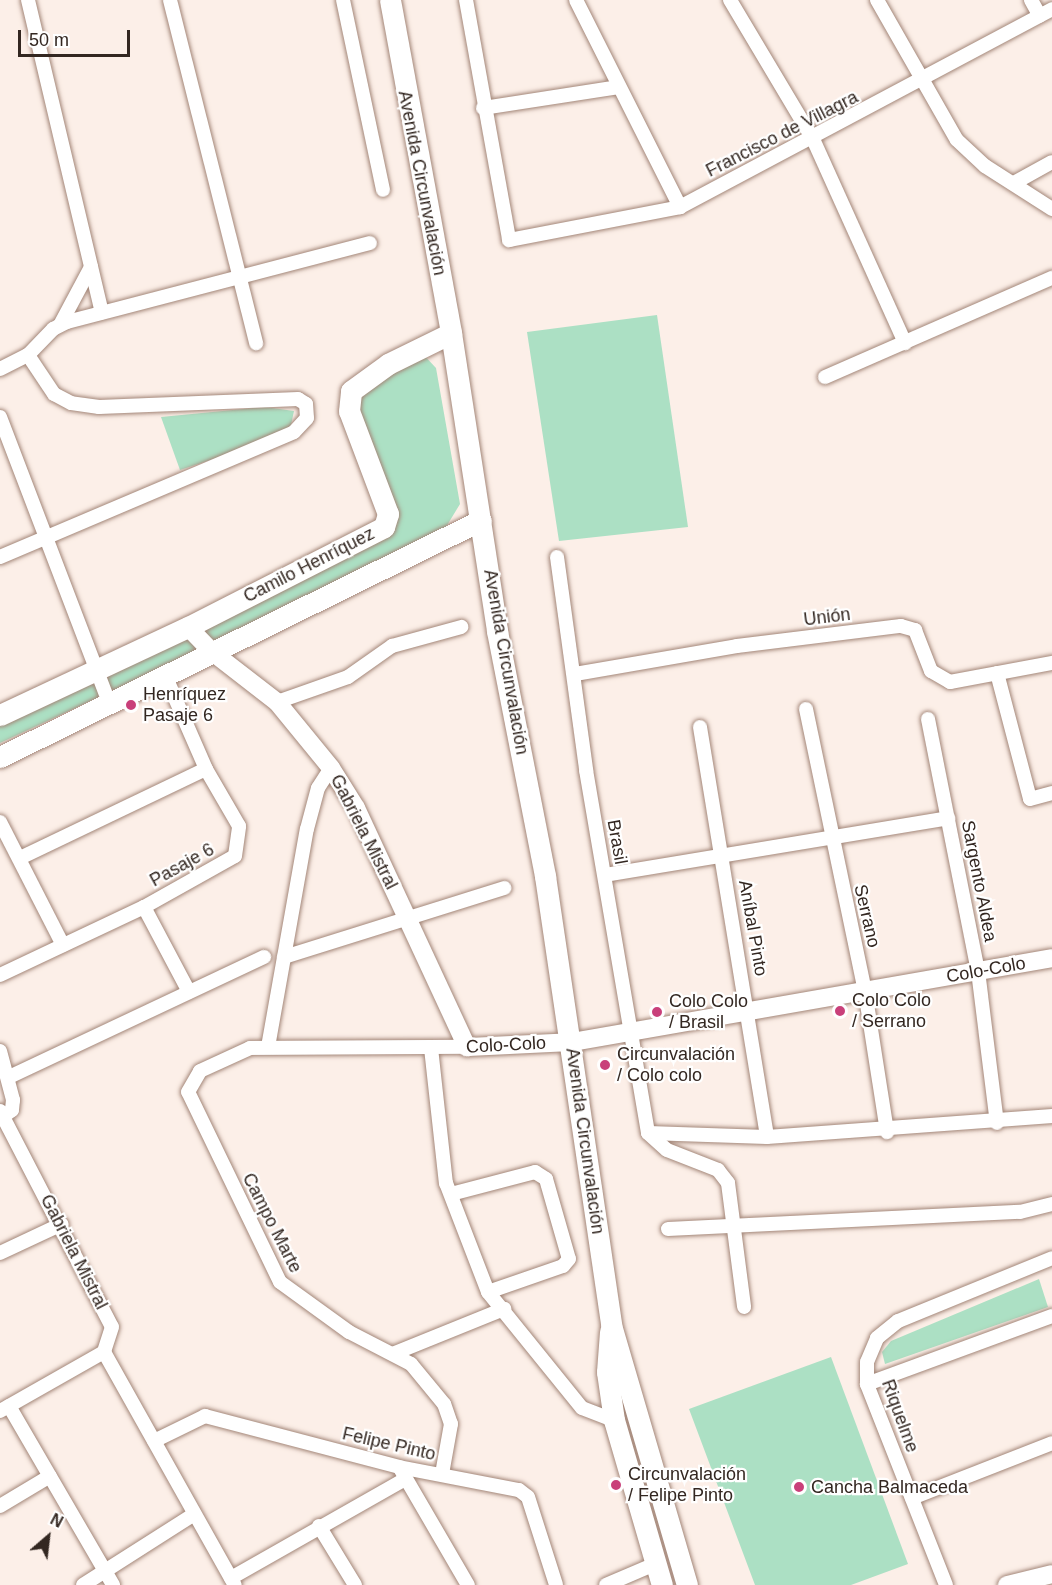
<!DOCTYPE html>
<meta charset="utf-8">
<style>
body{margin:0}
#map{position:relative;width:1052px;height:1585px;overflow:hidden;background:#fcefe8;font-family:Arial,sans-serif}
div>[style]{position:absolute}
[style*='--x']{left:calc(var(--x)*1px);top:calc(var(--y)*1px);width:calc(var(--w)*1px);rotate:calc(var(--a)*1deg)}
.green>*{inset:0;background:#ace0c4}
.roads{filter:drop-shadow(0 0 2px #a38678) drop-shadow(0 0 2px #a38678)}
.street>*{height:14px;margin:-7px;padding:0 7px;transform-origin:7px;border-radius:7px;background:#fff}
.secondary>*{height:18px;margin:-9px;padding:0 9px;transform-origin:9px;border-radius:9px;background:#fff}
.primary>*{height:21px;margin:-10.5px;padding:0 10.5px;transform-origin:10.5px;border-radius:10.5px;background:#fff}
.dots>*{width:16px;height:16px;translate:-50% -50%;box-sizing:border-box;border:3px solid #fff;border-radius:50%}
span{translate:-50% -50%;white-space:nowrap;text-align:center;line-height:1.15;-webkit-text-stroke:4.5px #fff;paint-order:stroke}
.street-label{font-size:18px;color:#332721}
.poi-label{font-size:18px;color:#332721}
.left{translate:0 -50%;text-align:left}
.north{position:absolute;left:18px;top:1507px;width:60px;height:60px;-webkit-text-stroke:4px #fff;paint-order:stroke;rotate:28deg;font-size:16px;font-weight:700;line-height:24px;text-align:center;color:#332721}
.north::after{content:'';display:block;margin:auto;width:21px;height:27px;background:#332721;clip-path:polygon(50% 0,100% 100%,50% 72%,0 100%)}
.scale{position:absolute;left:18px;top:30px;width:112px;height:27px;box-sizing:border-box;border:3px solid #332721;border-top:0;padding-left:8px;font-size:18px;line-height:21px;white-space:nowrap;color:#332721;-webkit-text-stroke:4px #fff;paint-order:stroke}
</style>
<div id="map">
<div class="green">
<div style="clip-path:polygon(657px 315px,688px 527px,559px 541px,527px 332px)"></div>
<div style="clip-path:polygon(421px 352px,436px 368px,460px 504px,443px 532px,213px 645px,194px 628px,387px 529px,352px 402px)"></div>
<div style="clip-path:polygon(265px 407px,294px 411px,289px 434px,180px 470px,161px 417px)"></div>
<div style="clip-path:polygon(185px 633px,200px 650px,0 743px,0 723px)"></div>
<div style="clip-path:polygon(1039px 1279px,1048px 1307px,885px 1364px,882px 1352px,891px 1341px)"></div>
<div style="clip-path:polygon(831px 1357px,908px 1564px,851px 1585px,755px 1585px,689px 1409px)"></div>
</div>
<div class="roads">
<div class="street">
<div style="--x:28;--y:0;--w:321;--a:76.7"></div>
<div style="--x:170;--y:0;--w:354;--a:75.9"></div>
<div style="--x:343;--y:0;--w:194;--a:78.1"></div>
<div style="--x:466;--y:0;--w:244;--a:79.8"></div>
<div style="--x:509;--y:240;--w:174;--a:-10.9"></div>
<div style="--x:680;--y:207;--w:421;--a:-28"></div>
<div style="--x:576;--y:0;--w:232;--a:63.3"></div>
<div style="--x:730;--y:0;--w:162;--a:59.2"></div>
<div style="--x:813;--y:139;--w:224;--a:65.7"></div>
<div style="--x:877;--y:0;--w:161;--a:60.3"></div>
<div style="--x:957;--y:140;--w:38;--a:43"></div>
<div style="--x:985;--y:166;--w:80;--a:32.7"></div>
<div style="--x:1031;--y:0;--w:18;--a:61"></div>
<div style="--x:483;--y:108;--w:137;--a:-8.8"></div>
<div style="--x:1014;--y:183;--w:43;--a:-28.9"></div>
<div style="--x:60;--y:325;--w:66;--a:-61.9"></div>
<div style="--x:0;--y:369;--w:31;--a:-27"></div>
<div style="--x:28;--y:355;--w:36;--a:-46"></div>
<div style="--x:53;--y:329;--w:16;--a:-27"></div>
<div style="--x:67;--y:322;--w:313;--a:-14.6"></div>
<div style="--x:825;--y:377;--w:248;--a:-23.6"></div>
<div style="--x:0;--y:417;--w:305;--a:69.1"></div>
<div style="--x:0;--y:557;--w:319;--a:-23"></div>
<div style="--x:294;--y:432;--w:19;--a:-47"></div>
<div style="--x:307;--y:418;--w:14;--a:-94"></div>
<div style="--x:306;--y:404;--w:9;--a:-148"></div>
<div style="--x:298;--y:399;--w:199;--a:177.7"></div>
<div style="--x:99;--y:407;--w:28;--a:-172"></div>
<div style="--x:71;--y:403;--w:19;--a:-152"></div>
<div style="--x:54;--y:394;--w:47;--a:-123.7"></div>
<div style="--x:557;--y:557;--w:215;--a:82.2"></div>
<div style="--x:586;--y:770;--w:368;--a:80.3"></div>
<div style="--x:648;--y:1133;--w:25;--a:42"></div>
<div style="--x:667;--y:1150;--w:55;--a:21.4"></div>
<div style="--x:718;--y:1170;--w:16;--a:52"></div>
<div style="--x:728;--y:1183;--w:125;--a:82.6"></div>
<div style="--x:997;--y:673;--w:130;--a:75.3"></div>
<div style="--x:1030;--y:799;--w:23;--a:-15"></div>
<div style="--x:575;--y:674;--w:164;--a:-9.8"></div>
<div style="--x:737;--y:646;--w:165;--a:-7"></div>
<div style="--x:901;--y:626;--w:15;--a:16"></div>
<div style="--x:915;--y:630;--w:44;--a:68.7"></div>
<div style="--x:931;--y:671;--w:22;--a:30"></div>
<div style="--x:950;--y:682;--w:104;--a:-10.6"></div>
<div style="--x:277;--y:702;--w:75;--a:-19.4"></div>
<div style="--x:348;--y:677;--w:54;--a:-35.2"></div>
<div style="--x:392;--y:646;--w:72;--a:-15.4"></div>
<div style="--x:806;--y:709;--w:288;--a:78.2"></div>
<div style="--x:865;--y:991;--w:143;--a:81.1"></div>
<div style="--x:928;--y:719;--w:257;--a:78.8"></div>
<div style="--x:978;--y:971;--w:153;--a:82.9"></div>
<div style="--x:700;--y:727;--w:415;--a:80.7"></div>
<div style="--x:0;--y:822;--w:138;--a:62.9"></div>
<div style="--x:20;--y:858;--w:206;--a:-25.6"></div>
<div style="--x:605;--y:875;--w:348;--a:-9.4"></div>
<div style="--x:144;--y:907;--w:96;--a:62.1"></div>
<div style="--x:284;--y:957;--w:231;--a:-17.4"></div>
<div style="--x:0;--y:975;--w:159;--a:-25.3"></div>
<div style="--x:144;--y:907;--w:104;--a:-29.3"></div>
<div style="--x:235;--y:856;--w:30;--a:-82"></div>
<div style="--x:239;--y:826;--w:66;--a:-120.1"></div>
<div style="--x:206;--y:769;--w:103;--a:-113.6"></div>
<div style="--x:268;--y:1047;--w:221;--a:-79.9"></div>
<div style="--x:307;--y:829;--w:42;--a:-75"></div>
<div style="--x:318;--y:788;--w:24;--a:-57"></div>
<div style="--x:431;--y:1048;--w:136;--a:83.7"></div>
<div style="--x:446;--y:1183;--w:117;--a:68.9"></div>
<div style="--x:488;--y:1292;--w:149;--a:51"></div>
<div style="--x:582;--y:1408;--w:34;--a:21"></div>
<div style="--x:0;--y:1051;--w:51;--a:75.1"></div>
<div style="--x:13;--y:1100;--w:10;--a:96"></div>
<div style="--x:12;--y:1110;--w:15;--a:143"></div>
<div style="--x:9;--y:1077;--w:282;--a:-25.2"></div>
<div style="--x:0;--y:1111;--w:243;--a:62.6"></div>
<div style="--x:112;--y:1327;--w:26;--a:108"></div>
<div style="--x:104;--y:1352;--w:267;--a:60.7"></div>
<div style="--x:648;--y:1133;--w:119;--a:1.9"></div>
<div style="--x:767;--y:1137;--w:286;--a:-4.2"></div>
<div style="--x:451;--y:1194;--w:87;--a:-14.7"></div>
<div style="--x:535;--y:1172;--w:13;--a:32"></div>
<div style="--x:546;--y:1179;--w:83;--a:74"></div>
<div style="--x:569;--y:1259;--w:9;--a:131"></div>
<div style="--x:563;--y:1266;--w:79;--a:160.9"></div>
<div style="--x:668;--y:1229;--w:352;--a:-2.8"></div>
<div style="--x:1020;--y:1212;--w:33;--a:-14"></div>
<div style="--x:0;--y:1253;--w:68;--a:-25.1"></div>
<div style="--x:395;--y:1353;--w:118;--a:-22"></div>
<div style="--x:867;--y:1384;--w:197;--a:-20.2"></div>
<div style="--x:9;--y:1406;--w:207;--a:59.8"></div>
<div style="--x:0;--y:1411;--w:120;--a:-29.6"></div>
<div style="--x:154;--y:1441;--w:57;--a:-26.1"></div>
<div style="--x:205;--y:1416;--w:201;--a:14.7"></div>
<div style="--x:399;--y:1467;--w:122;--a:10.9"></div>
<div style="--x:519;--y:1490;--w:11;--a:38"></div>
<div style="--x:528;--y:1497;--w:92;--a:72.3"></div>
<div style="--x:401;--y:1470;--w:133;--a:59.8"></div>
<div style="--x:442;--y:1474;--w:51;--a:-79.8"></div>
<div style="--x:451;--y:1424;--w:21;--a:-109"></div>
<div style="--x:444;--y:1404;--w:52;--a:-129.5"></div>
<div style="--x:411;--y:1364;--w:70;--a:-152.7"></div>
<div style="--x:349;--y:1332;--w:85;--a:-144.1"></div>
<div style="--x:280;--y:1282;--w:211;--a:-115.8"></div>
<div style="--x:188;--y:1092;--w:24;--a:-60"></div>
<div style="--x:200;--y:1071;--w:55;--a:-24.7"></div>
<div style="--x:250;--y:1048;--w:217;--a:-0.3"></div>
<div style="--x:912;--y:1498;--w:150;--a:-21.4"></div>
<div style="--x:0;--y:1506;--w:58;--a:-31"></div>
<div style="--x:319;--y:1526;--w:69;--a:58.6"></div>
<div style="--x:231;--y:1578;--w:200;--a:-29.6"></div>
<div style="--x:83;--y:1585;--w:130;--a:-32.5"></div>
<div style="--x:606;--y:1585;--w:53;--a:-23.2"></div>
<div style="--x:946;--y:1585;--w:216;--a:-111.5"></div>
<div style="--x:867;--y:1384;--w:22;--a:-90"></div>
<div style="--x:867;--y:1362;--w:26;--a:-67"></div>
<div style="--x:877;--y:1338;--w:27;--a:-39"></div>
<div style="--x:898;--y:1321;--w:166;--a:-22.2"></div>
</div>
<div class="secondary">
<div style="--x:188;--y:627;--w:33;--a:46"></div>
<div style="--x:211;--y:651;--w:83;--a:37.7"></div>
<div style="--x:277;--y:702;--w:85;--a:50.7"></div>
<div style="--x:331;--y:768;--w:47;--a:58"></div>
<div style="--x:356;--y:808;--w:264;--a:65.1"></div>
<div style="--x:467;--y:1047;--w:105;--a:-2.7"></div>
<div style="--x:572;--y:1042;--w:487;--a:-9.9"></div>
<div style="--x:1007;--y:1585;--w:46;--a:-13.7"></div>
</div>
<div class="primary">
<div style="--x:390;--y:0;--w:339;--a:79.6"></div>
<div style="--x:451;--y:333;--w:302;--a:81.2"></div>
<div style="--x:497;--y:631;--w:250;--a:78.9"></div>
<div style="--x:545;--y:876;--w:454;--a:81.6"></div>
<div style="--x:611;--y:1325;--w:271;--a:73.7"></div>
<div style="--x:0;--y:715;--w:208;--a:-25.1"></div>
<div style="--x:188;--y:627;--w:220;--a:-27"></div>
<div style="--x:384;--y:527;--w:14;--a:-73"></div>
<div style="--x:388;--y:514;--w:110;--a:-110.7"></div>
<div style="--x:349;--y:411;--w:20;--a:-84"></div>
<div style="--x:351;--y:391;--w:46;--a:-36.1"></div>
<div style="--x:388;--y:364;--w:70;--a:-26.2"></div>
<div style="--x:0;--y:757;--w:536;--a:-26.23"></div>
<div style="--x:610;--y:1332;--w:40;--a:94.3"></div>
<div style="--x:607;--y:1372;--w:49;--a:81.7"></div>
<div style="--x:614;--y:1420;--w:172;--a:73.8"></div>
</div>
</div>
<div class="dots">
<div style="left:131px;top:705px;background:#c9407a"></div>
<div style="left:840px;top:1011px;background:#c9407a"></div>
<div style="left:657px;top:1012px;background:#c9407a"></div>
<div style="left:605px;top:1065px;background:#c9407a"></div>
<div style="left:616px;top:1485px;background:#c9407a"></div>
<div style="left:799px;top:1487px;background:#c9407a"></div>
</div>
<div class="street-label">
<span style="left:782px;top:134px;rotate:-27deg">Francisco de Villagra</span>
<span style="left:422px;top:183px;rotate:79deg">Avenida Circunvalación</span>
<span style="left:309px;top:565px;rotate:-27deg">Camilo Henríquez</span>
<span style="left:827px;top:617px;rotate:-7deg">Unión</span>
<span style="left:506px;top:662px;rotate:80deg">Avenida Circunvalación</span>
<span style="left:364px;top:832px;rotate:63deg">Gabriela Mistral</span>
<span style="left:617px;top:842px;rotate:80deg">Brasil</span>
<span style="left:182px;top:865px;rotate:-29deg">Pasaje 6</span>
<span style="left:979px;top:881px;rotate:79deg">Sargento Aldea</span>
<span style="left:867px;top:916px;rotate:77deg">Serrano</span>
<span style="left:753px;top:928px;rotate:80deg">Aníbal Pinto</span>
<span style="left:986px;top:970px;rotate:-10deg">Colo-Colo</span>
<span style="left:506px;top:1045px;rotate:-3deg">Colo-Colo</span>
<span style="left:585px;top:1141px;rotate:82deg">Avenida Circunvalación</span>
<span style="left:272px;top:1223px;rotate:63deg">Campo Marte</span>
<span style="left:74px;top:1252px;rotate:63deg">Gabriela Mistral</span>
<span style="left:900px;top:1416px;rotate:70deg">Riquelme</span>
<span style="left:389px;top:1444px;rotate:13deg">Felipe Pinto</span>
</div>
<div class="poi-label">
<span class="left" style="left:143px;top:705px">Henríquez<br>Pasaje 6</span>
<span class="left" style="left:852px;top:1011px">Colo Colo<br>/ Serrano</span>
<span class="left" style="left:669px;top:1012px">Colo Colo<br>/ Brasil</span>
<span class="left" style="left:617px;top:1065px">Circunvalación<br>/ Colo colo</span>
<span class="left" style="left:628px;top:1485px">Circunvalación<br>/ Felipe Pinto</span>
<span class="left" style="left:811px;top:1487px">Cancha Balmaceda</span>
</div>
<div class="north">N</div>
<div class="scale">50 m</div>
</div>
